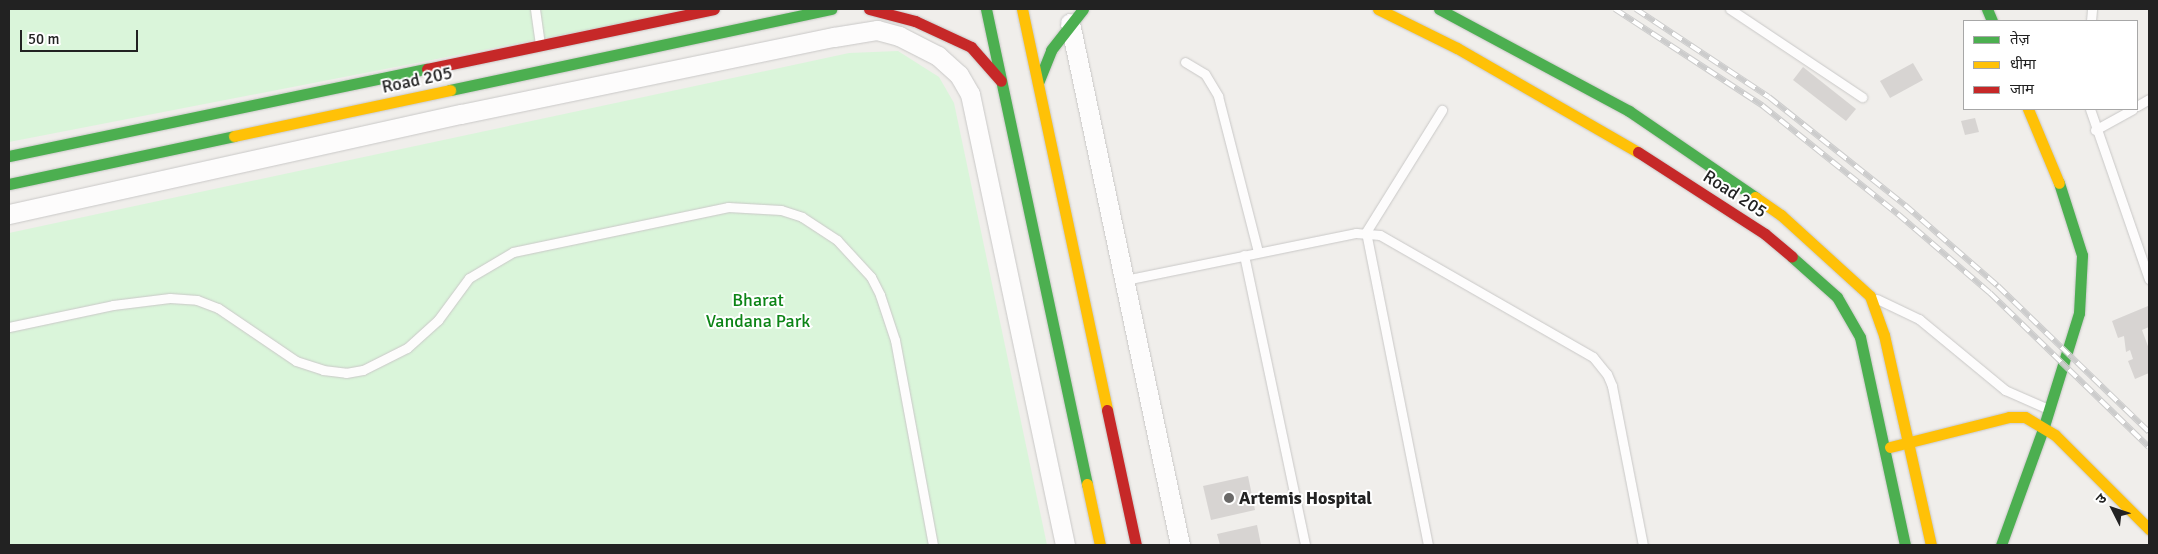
<!DOCTYPE html>
<meta charset="utf-8">
<style>
body{margin:0}
#map{position:relative;width:2158px;height:554px;overflow:hidden;background:#f0eeeb;font-family:Signika,"Noto Sans Devanagari",sans-serif}
div>[style]{position:absolute}
[style*='--x']{left:calc(var(--x)*1px);top:calc(var(--y)*1px);width:calc(var(--w)*1px);rotate:calc(var(--a)*1deg)}
.park>*{inset:0;background:#daf5da}
.building>*{inset:0;background:#d7d4d2}
.roads{filter:drop-shadow(0 0 1px #c9c8c7) drop-shadow(0 0 1px #c9c8c7)}
.lane>*{height:9px;margin:-4.5px;padding:0 4.5px;transform-origin:4.5px;border-radius:4.5px;background:#fdfcfc}
.street>*{height:19px;margin:-9.5px;padding:0 9.5px;transform-origin:9.5px;border-radius:9.5px;background:#fdfcfc}
.fast>*{height:11px;margin:-5.5px;padding:0 5.5px;transform-origin:5.5px;border-radius:5.5px;background:#4caf50}
.slow>*{height:11px;margin:-5.5px;padding:0 5.5px;transform-origin:5.5px;border-radius:5.5px;background:#ffc107}
.jam>*{height:11px;margin:-5.5px;padding:0 5.5px;transform-origin:5.5px;border-radius:5.5px;background:#c62828}
.rail>*{height:5.5px;margin-top:-2.75px;transform-origin:0;background:repeating-linear-gradient(90deg,#fff 0 11px,#ccc 0 22px);box-sizing:border-box;border-block:1px solid #ccc}
.dots>*{width:14px;height:14px;translate:-50% -50%;box-sizing:border-box;border:2px solid #fff;border-radius:50%}
span{translate:-50% -50%;white-space:nowrap;text-align:center;line-height:1.15;-webkit-text-stroke:4px #fff;paint-order:stroke}
.street-label{font-size:18px;color:#222}
.park-label{font-size:18px;color:#0c8416}
.poi-label{font-size:18px;color:#222;font-weight:700}
.left{translate:0 -50%;text-align:left}
.frame{position:absolute;inset:0;border:10px solid #222;pointer-events:none}
.legend{position:absolute;left:1963px;top:20px;width:175px;height:90px;box-sizing:border-box;background:#fff;border:1px solid #a7a7a7;margin:0;padding:6px 9px;list-style:none;font-size:15px;color:#222}
.legend li{display:flex;align-items:center;gap:10px;height:25px}
.legend b{width:25px;border:1px solid #a7a7a7}
.north{position:absolute;left:2088px;top:484px;width:50px;height:50px;-webkit-text-stroke:4px #fff;paint-order:stroke;rotate:311deg;font-size:14px;font-weight:700;line-height:20px;text-align:center;color:#222}
.north::after{content:'';display:block;margin:auto;width:18px;height:22px;background:#222;clip-path:polygon(50% 0,100% 100%,50% 72%,0 100%)}
.scale{position:absolute;left:20px;top:30px;width:118px;height:22px;box-sizing:border-box;border:2px solid #222;border-top:0;padding-left:6px;font-size:15px;line-height:18px;white-space:nowrap;color:#222;-webkit-text-stroke:4px #fff;paint-order:stroke}
</style>
<div id="map">
<div class="park">
<div style="clip-path:polygon(9px 9px,695px 9px,9px 142px)"></div>
<div style="clip-path:polygon(898px 51px,939px 77px,954px 103px,1047px 545px,9px 545px,9px 233px,849px 53px)"></div>
</div>
<div class="building">
<div style="clip-path:polygon(1913px 63px,1923px 80px,1890px 98px,1880px 81px)"></div>
<div style="clip-path:polygon(1803px 67px,1856px 109px,1846px 121px,1793px 80px)"></div>
<div style="clip-path:polygon(1975px 118px,1979px 132px,1965px 135px,1961px 121px)"></div>
<div style="clip-path:polygon(2148px 306px,2149px 327px,2142px 330px,2149px 349px,2149px 373px,2135px 379px,2128px 361px,2133px 359px,2130px 350px,2126px 352px,2124px 336px,2118px 338px,2112px 321px)"></div>
<div style="clip-path:polygon(1248px 476px,1255px 510px,1211px 520px,1203px 486px)"></div>
<div style="clip-path:polygon(1257px 525px,1261px 545px,1220px 545px,1217px 534px)"></div>
</div>
<div class="roads">
<div class="lane">
<div style="--x:535;--y:9;--w:34;--a:82"></div>
<div style="--x:1730;--y:9;--w:159;--a:33.7"></div>
<div style="--x:2091;--y:21;--w:12;--a:-85"></div>
<div style="--x:1185;--y:62;--w:23;--a:31"></div>
<div style="--x:1205;--y:74;--w:26;--a:59"></div>
<div style="--x:1218;--y:96;--w:161;--a:75.6"></div>
<div style="--x:2137;--y:106;--w:14;--a:-30"></div>
<div style="--x:2090;--y:109;--w:180;--a:70.9"></div>
<div style="--x:2095;--y:130;--w:43;--a:-28.9"></div>
<div style="--x:1244;--y:255;--w:296;--a:78.1"></div>
<div style="--x:1125;--y:280;--w:236;--a:-11.5"></div>
<div style="--x:1356;--y:233;--w:24;--a:5"></div>
<div style="--x:1380;--y:235;--w:245;--a:29.8"></div>
<div style="--x:1593;--y:357;--w:22;--a:51"></div>
<div style="--x:1607;--y:374;--w:13;--a:67"></div>
<div style="--x:1612;--y:386;--w:162;--a:79"></div>
<div style="--x:1877;--y:299;--w:47;--a:25.5"></div>
<div style="--x:1919;--y:319;--w:112;--a:39.5"></div>
<div style="--x:2005;--y:390;--w:47;--a:23.8"></div>
<div style="--x:9;--y:327;--w:106;--a:-11.9"></div>
<div style="--x:113;--y:305;--w:57;--a:-7"></div>
<div style="--x:170;--y:298;--w:27;--a:4"></div>
<div style="--x:197;--y:300;--w:22;--a:21"></div>
<div style="--x:218;--y:308;--w:94;--a:34.2"></div>
<div style="--x:296;--y:361;--w:28;--a:18"></div>
<div style="--x:323;--y:370;--w:23;--a:7"></div>
<div style="--x:346;--y:373;--w:17;--a:-10"></div>
<div style="--x:363;--y:370;--w:49;--a:-26.6"></div>
<div style="--x:407;--y:348;--w:42;--a:-42.1"></div>
<div style="--x:438;--y:320;--w:52;--a:-53.6"></div>
<div style="--x:469;--y:278;--w:51;--a:-30.6"></div>
<div style="--x:513;--y:252;--w:220;--a:-11.8"></div>
<div style="--x:728;--y:207;--w:53;--a:3.2"></div>
<div style="--x:781;--y:210;--w:22;--a:18"></div>
<div style="--x:802;--y:217;--w:42;--a:33.3"></div>
<div style="--x:837;--y:240;--w:50;--a:47.4"></div>
<div style="--x:871;--y:277;--w:20;--a:63"></div>
<div style="--x:880;--y:295;--w:47;--a:71.6"></div>
<div style="--x:895;--y:340;--w:208;--a:79.5"></div>
<div style="--x:1428;--y:545;--w:319;--a:-101.2"></div>
<div style="--x:1366;--y:232;--w:144;--a:-58.1"></div>
</div>
<div class="street">
<div style="--x:1070;--y:23;--w:533;--a:78.1"></div>
<div style="--x:9;--y:214;--w:463;--a:-12.5"></div>
<div style="--x:461;--y:114;--w:381;--a:-11.7"></div>
<div style="--x:834;--y:37;--w:44;--a:-9.2"></div>
<div style="--x:877;--y:30;--w:23;--a:15"></div>
<div style="--x:899;--y:36;--w:44;--a:27.1"></div>
<div style="--x:938;--y:56;--w:28;--a:42"></div>
<div style="--x:959;--y:75;--w:22;--a:60"></div>
<div style="--x:970;--y:94;--w:461;--a:78.1"></div>
</div>
<div class="fast">
<div style="--x:986;--y:9;--w:486;--a:78"></div>
<div style="--x:1439;--y:9;--w:216;--a:28.2"></div>
<div style="--x:1629;--y:111;--w:153;--a:34.3"></div>
<div style="--x:1987;--y:9;--w:13;--a:67"></div>
<div style="--x:1038;--y:83;--w:35;--a:-68"></div>
<div style="--x:1051;--y:50;--w:52;--a:-52"></div>
<div style="--x:450;--y:90;--w:390;--a:-12"></div>
<div style="--x:9;--y:156;--w:427;--a:-11.8"></div>
<div style="--x:9;--y:184;--w:230;--a:-12"></div>
<div style="--x:1792;--y:257;--w:60;--a:41.6"></div>
<div style="--x:1837;--y:297;--w:46;--a:60.1"></div>
<div style="--x:1860;--y:337;--w:213;--a:77.8"></div>
<div style="--x:2001;--y:545;--w:127;--a:-70.1"></div>
<div style="--x:2044;--y:426;--w:118;--a:-72.8"></div>
<div style="--x:2079;--y:313;--w:58;--a:-87"></div>
<div style="--x:2082;--y:255;--w:76;--a:-107.7"></div>
</div>
<div class="slow">
<div style="--x:1022;--y:9;--w:410;--a:78"></div>
<div style="--x:1378;--y:9;--w:88;--a:26.3"></div>
<div style="--x:1457;--y:48;--w:209;--a:29.9"></div>
<div style="--x:2028;--y:109;--w:80;--a:67.3"></div>
<div style="--x:234;--y:136;--w:221;--a:-12"></div>
<div style="--x:1755;--y:197;--w:32;--a:35"></div>
<div style="--x:1781;--y:215;--w:120;--a:42.3"></div>
<div style="--x:1870;--y:296;--w:41;--a:70.3"></div>
<div style="--x:1884;--y:335;--w:215;--a:77.4"></div>
<div style="--x:1890;--y:447;--w:123;--a:-14.1"></div>
<div style="--x:2009;--y:417;--w:16;--a:0"></div>
<div style="--x:2025;--y:417;--w:35;--a:31"></div>
<div style="--x:2055;--y:435;--w:133;--a:45"></div>
<div style="--x:1087;--y:484;--w:62;--a:78"></div>
</div>
<div class="jam">
<div style="--x:869;--y:9;--w:48;--a:14.6"></div>
<div style="--x:915;--y:21;--w:62;--a:24.9"></div>
<div style="--x:971;--y:47;--w:45;--a:48.6"></div>
<div style="--x:427;--y:69;--w:293;--a:-11.8"></div>
<div style="--x:1638;--y:152;--w:151;--a:32.8"></div>
<div style="--x:1765;--y:234;--w:35;--a:40"></div>
<div style="--x:1107;--y:410;--w:138;--a:77.9"></div>
</div>
</div>
<div class="rail">
<div style="--x:1615;--y:9;--w:177;--a:33.2"></div>
<div style="--x:1763;--y:106;--w:173;--a:38.7"></div>
<div style="--x:1898;--y:214;--w:121;--a:40.7"></div>
<div style="--x:1990;--y:293;--w:221;--a:44.1"></div>
<div style="--x:1636;--y:9;--w:159;--a:33.5"></div>
<div style="--x:1769;--y:97;--w:174;--a:38.5"></div>
<div style="--x:1905;--y:205;--w:123;--a:41.1"></div>
<div style="--x:1998;--y:286;--w:210;--a:44"></div>
</div>
<div class="dots">
<div style="left:1229px;top:498px;background:#6a6968"></div>
</div>
<div class="street-label">
<span style="left:417px;top:80px;rotate:-12deg">Road 205</span>
<span style="left:1735px;top:194px;rotate:33deg">Road 205</span>
</div>
<div class="park-label">
<span style="left:758px;top:311px">Bharat<br>Vandana Park</span>
</div>
<div class="poi-label">
<span class="left" style="left:1239px;top:498px">Artemis Hospital</span>
</div>
<div class="frame"></div>
<ul class="legend">
<li><b style="height:6px;background:#4caf50"></b>तेज़</li>
<li><b style="height:6px;background:#ffc107"></b>धीमा</li>
<li><b style="height:6px;background:#c62828"></b>जाम</li>
</ul>
<div class="north">उ</div>
<div class="scale">50 m</div>
</div>
